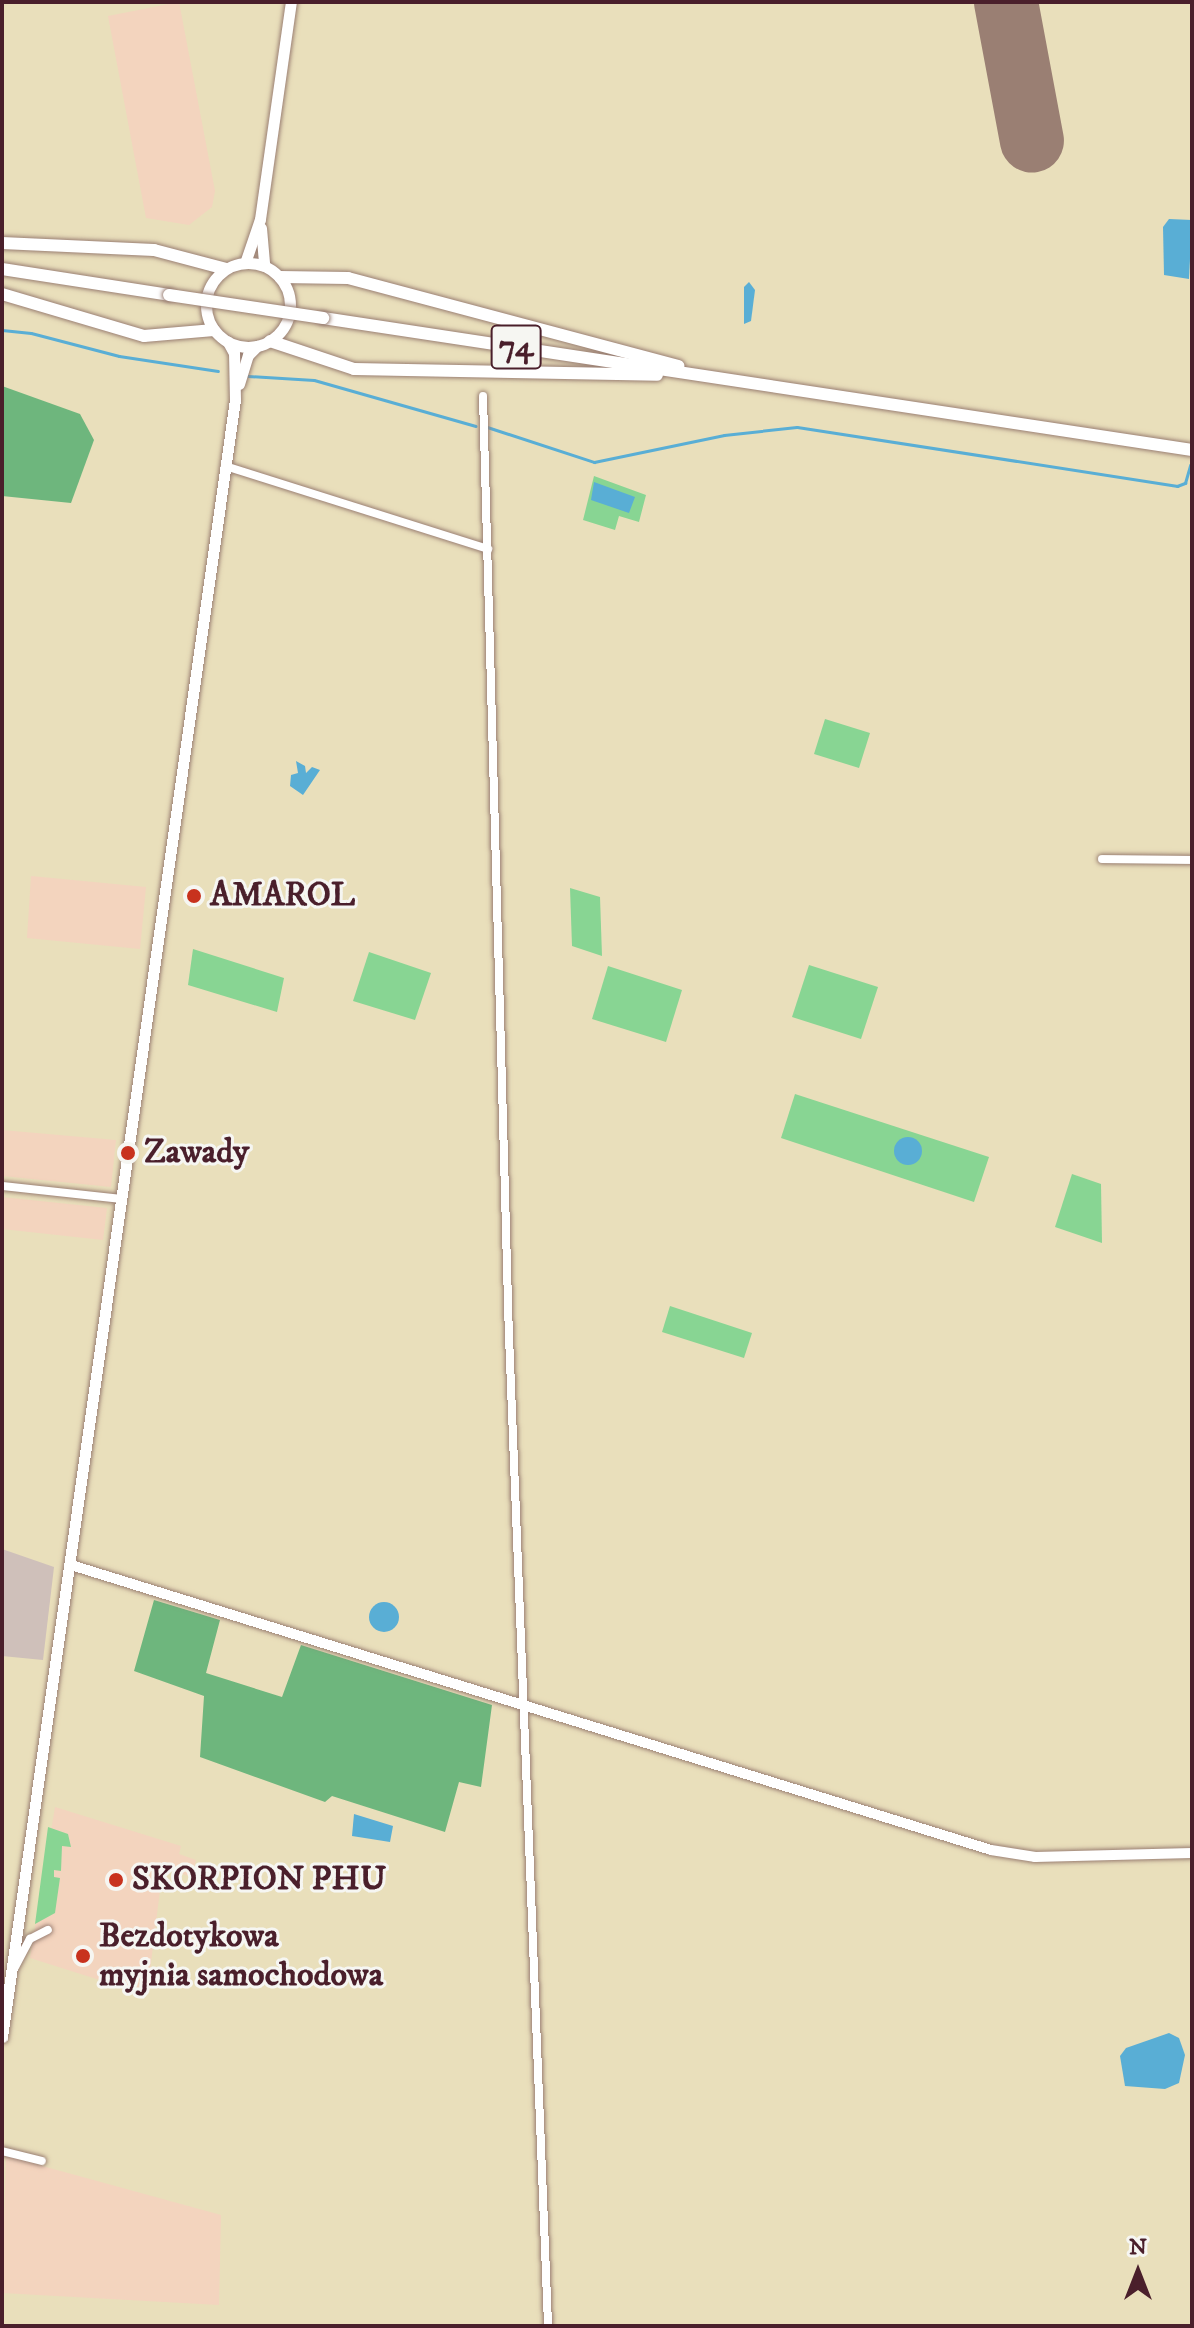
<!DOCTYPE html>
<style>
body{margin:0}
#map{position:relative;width:1194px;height:2328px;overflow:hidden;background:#e9dfbb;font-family:"IM FELL DW Pica",serif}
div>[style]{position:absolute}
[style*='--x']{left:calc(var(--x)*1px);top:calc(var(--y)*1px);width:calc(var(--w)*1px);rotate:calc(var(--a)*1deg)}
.built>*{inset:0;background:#f3d4be}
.industrial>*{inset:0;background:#cfc0ba}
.green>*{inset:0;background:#88d593}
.forest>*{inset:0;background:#6eb67d}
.water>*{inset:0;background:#59aed5}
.round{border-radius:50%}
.stream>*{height:3px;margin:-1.5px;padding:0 1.5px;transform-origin:1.5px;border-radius:1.5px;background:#59aed5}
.runway>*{height:64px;margin:-32px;padding:0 32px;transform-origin:32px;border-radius:32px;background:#9a7f73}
.roads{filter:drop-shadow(0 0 2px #9a7f73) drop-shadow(0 0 2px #9a7f73)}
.minor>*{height:8px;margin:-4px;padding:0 4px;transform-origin:4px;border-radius:4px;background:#fff}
.tertiary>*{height:10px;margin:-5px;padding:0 5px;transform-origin:5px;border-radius:5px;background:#fff}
.secondary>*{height:11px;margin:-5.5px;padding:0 5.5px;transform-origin:5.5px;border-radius:5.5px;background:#fff}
.secondary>.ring{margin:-5.5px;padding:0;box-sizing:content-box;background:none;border:11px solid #fff;border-radius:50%}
.primary>*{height:12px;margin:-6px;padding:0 6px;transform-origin:6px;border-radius:6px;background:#fff}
.bridges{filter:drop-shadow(0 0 2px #9a7f73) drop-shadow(0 0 2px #9a7f73)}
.primary-bridge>*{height:12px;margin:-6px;padding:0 6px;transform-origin:6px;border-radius:6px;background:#fff}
.dots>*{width:22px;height:22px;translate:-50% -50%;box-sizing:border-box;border:4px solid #f6f6f2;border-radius:50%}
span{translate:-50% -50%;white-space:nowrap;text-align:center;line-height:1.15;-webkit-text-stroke:6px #f6f6f2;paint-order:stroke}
.shield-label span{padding:2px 6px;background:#f6f6f2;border:2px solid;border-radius:6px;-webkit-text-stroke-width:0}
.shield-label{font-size:32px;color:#4a1f2b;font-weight:700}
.poi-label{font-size:34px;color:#4a1f2b;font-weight:700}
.left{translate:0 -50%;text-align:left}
.frame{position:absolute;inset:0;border:4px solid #4a1f2b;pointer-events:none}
.north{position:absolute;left:1098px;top:2232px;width:80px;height:80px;-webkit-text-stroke:6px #f6f6f2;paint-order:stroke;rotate:0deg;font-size:22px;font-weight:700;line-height:32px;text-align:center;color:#4a1f2b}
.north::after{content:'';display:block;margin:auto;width:28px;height:36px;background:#4a1f2b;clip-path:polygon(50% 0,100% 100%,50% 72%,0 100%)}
</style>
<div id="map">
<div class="built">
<div style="clip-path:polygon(179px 2px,215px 191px,212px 207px,189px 225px,146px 218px,108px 16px)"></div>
<div style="clip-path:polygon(31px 876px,146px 887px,140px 949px,27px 938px)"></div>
<div style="clip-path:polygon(2px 1130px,116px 1140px,111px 1187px,2px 1176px)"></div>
<div style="clip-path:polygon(2px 1197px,107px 1208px,103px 1240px,2px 1229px)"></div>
<div style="clip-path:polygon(55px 1807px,181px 1846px,179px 1854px,196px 1860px,192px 1877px,172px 1871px,156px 1879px,154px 1889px,160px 1890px,147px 1995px,30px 1958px)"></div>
<div style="clip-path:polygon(6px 2156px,221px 2215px,219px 2305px,2px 2293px)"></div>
</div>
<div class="industrial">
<div style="clip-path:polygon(2px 1549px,54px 1567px,43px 1660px,2px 1656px)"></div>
</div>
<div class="green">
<div style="clip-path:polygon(594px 476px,646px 495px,639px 522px,619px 516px,615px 530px,583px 520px)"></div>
<div style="clip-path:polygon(825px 719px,870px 733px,859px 768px,814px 754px)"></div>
<div style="clip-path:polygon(570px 888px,600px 897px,602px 956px,572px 946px)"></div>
<div style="clip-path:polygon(193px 949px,284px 978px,277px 1012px,188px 985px)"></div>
<div style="clip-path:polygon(369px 952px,431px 973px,415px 1020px,353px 1001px)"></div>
<div style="clip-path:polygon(809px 965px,878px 987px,861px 1039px,792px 1017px)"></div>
<div style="clip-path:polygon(608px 966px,682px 990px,666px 1042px,592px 1019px)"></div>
<div style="clip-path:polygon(795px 1094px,989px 1157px,974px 1202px,781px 1138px)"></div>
<div style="clip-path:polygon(1072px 1174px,1101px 1184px,1102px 1243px,1055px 1227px)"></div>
<div style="clip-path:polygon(670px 1306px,752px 1333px,744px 1358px,662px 1332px)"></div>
<div style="clip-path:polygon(48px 1827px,68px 1834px,71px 1847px,62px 1846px,61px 1871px,54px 1870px,54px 1877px,60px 1878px,55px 1913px,35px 1924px)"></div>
</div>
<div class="forest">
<div style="clip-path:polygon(2px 386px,80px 414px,94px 440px,71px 503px,2px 496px)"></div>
<div style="clip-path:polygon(154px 1600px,220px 1620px,206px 1673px,282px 1697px,301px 1645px,492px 1705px,481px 1787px,459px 1782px,445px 1832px,332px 1796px,325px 1802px,200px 1757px,204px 1696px,134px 1671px)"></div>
</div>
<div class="water">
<div style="clip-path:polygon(1169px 219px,1192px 220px,1189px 279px,1164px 275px,1163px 227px)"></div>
<div style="clip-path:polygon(749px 282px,755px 290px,751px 321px,744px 324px,744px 287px)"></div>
<div style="clip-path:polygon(594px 482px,635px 497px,629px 513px,591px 500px)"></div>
<div style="clip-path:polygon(296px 761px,305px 766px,306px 773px,312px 767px,320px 770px,303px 795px,290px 786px,291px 775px,298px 773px)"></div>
<div class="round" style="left:894px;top:1137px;width:28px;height:28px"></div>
<div class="round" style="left:369px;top:1602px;width:30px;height:30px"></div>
<div style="clip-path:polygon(354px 1814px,393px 1826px,390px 1842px,352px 1836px)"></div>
<div style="clip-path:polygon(1169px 2033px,1179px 2038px,1185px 2055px,1179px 2083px,1165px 2089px,1125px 2086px,1120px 2056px,1126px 2048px)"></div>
</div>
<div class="stream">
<div style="--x:2;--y:330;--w:29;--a:6"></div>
<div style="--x:31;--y:333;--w:91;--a:14.6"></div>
<div style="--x:119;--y:356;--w:100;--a:8.6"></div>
<div style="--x:248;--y:376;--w:66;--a:3.5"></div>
<div style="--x:314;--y:380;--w:168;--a:15.9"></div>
<div style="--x:487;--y:427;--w:113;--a:18.1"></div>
<div style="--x:594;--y:462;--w:133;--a:-11.7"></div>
<div style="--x:724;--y:435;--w:73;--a:-6.3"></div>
<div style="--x:797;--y:427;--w:385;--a:8.8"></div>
<div style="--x:1177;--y:486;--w:9;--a:-21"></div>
<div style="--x:1185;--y:483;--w:19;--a:-74"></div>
</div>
<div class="runway">
<div style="--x:1006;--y:2;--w:141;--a:79.4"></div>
</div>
<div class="roads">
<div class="minor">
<div style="--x:483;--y:396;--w:940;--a:88.42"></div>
<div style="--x:509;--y:1336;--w:991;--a:87.74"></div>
<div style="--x:225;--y:466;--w:276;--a:17.5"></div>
<div style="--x:1102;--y:859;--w:90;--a:0.6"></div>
<div style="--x:2;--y:1186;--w:121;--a:6.2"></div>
<div style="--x:15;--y:1967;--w:32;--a:-62"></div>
<div style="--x:30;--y:1939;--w:20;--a:-27"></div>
<div style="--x:2;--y:2151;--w:41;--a:14"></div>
</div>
<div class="tertiary">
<div style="--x:71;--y:1565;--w:963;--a:17.21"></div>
<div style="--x:991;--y:1850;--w:45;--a:9"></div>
<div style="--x:1035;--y:1857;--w:157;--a:-1.5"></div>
</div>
<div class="secondary">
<div style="--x:261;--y:228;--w:38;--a:85"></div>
<div class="ring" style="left:206px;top:263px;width:73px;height:73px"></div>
<div style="--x:245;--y:263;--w:46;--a:-71.2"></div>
<div style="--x:260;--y:219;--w:219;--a:-81.9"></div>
<div style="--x:239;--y:384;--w:30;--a:-73"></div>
<div style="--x:248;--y:355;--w:13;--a:-45"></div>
<div style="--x:2;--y:2037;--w:1653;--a:-81.9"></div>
<div style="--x:235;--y:400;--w:47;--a:-91.2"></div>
<div style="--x:234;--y:353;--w:13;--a:-119"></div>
</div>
<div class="primary">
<div style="--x:2;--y:243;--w:152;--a:2.6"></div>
<div style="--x:154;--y:250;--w:74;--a:14.8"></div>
<div style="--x:2;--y:269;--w:169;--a:8.8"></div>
<div style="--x:280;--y:277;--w:68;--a:0.8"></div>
<div style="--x:348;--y:278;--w:342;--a:14.9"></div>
<div style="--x:2;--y:294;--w:148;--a:16.5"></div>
<div style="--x:144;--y:336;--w:70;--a:-4.9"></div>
<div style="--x:323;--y:318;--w:879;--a:8.64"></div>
<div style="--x:270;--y:341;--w:89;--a:18.4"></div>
<div style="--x:354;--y:369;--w:303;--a:1.1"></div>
</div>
</div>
<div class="bridges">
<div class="primary-bridge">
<div style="--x:169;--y:295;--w:156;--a:8.5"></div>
</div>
</div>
<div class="dots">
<div style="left:194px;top:896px;background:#c8321e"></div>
<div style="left:128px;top:1153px;background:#c8321e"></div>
<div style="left:116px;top:1880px;background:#c8321e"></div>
<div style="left:83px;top:1956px;background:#c8321e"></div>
</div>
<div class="shield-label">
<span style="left:516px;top:347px">74</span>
</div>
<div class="poi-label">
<span class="left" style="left:210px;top:896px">AMAROL</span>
<span class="left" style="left:144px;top:1153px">Zawady</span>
<span class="left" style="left:132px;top:1880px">SKORPION PHU</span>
<span class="left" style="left:99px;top:1956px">Bezdotykowa<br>myjnia samochodowa</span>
</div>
<div class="frame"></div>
<div class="north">N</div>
</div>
